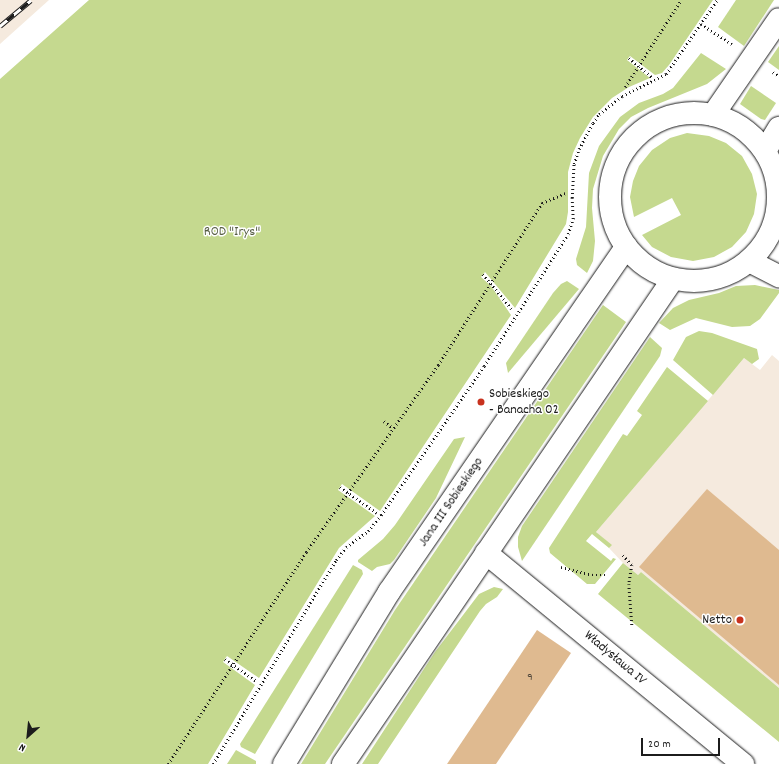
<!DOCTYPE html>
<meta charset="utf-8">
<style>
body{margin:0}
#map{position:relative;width:779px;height:764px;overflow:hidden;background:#fff;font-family:Dekko,sans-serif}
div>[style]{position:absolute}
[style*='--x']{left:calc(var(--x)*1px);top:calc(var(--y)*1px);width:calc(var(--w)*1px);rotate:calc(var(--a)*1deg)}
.built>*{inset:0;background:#f5eade}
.green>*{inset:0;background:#c5d98f}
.building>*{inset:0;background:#dfba90}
.path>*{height:2.5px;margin-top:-1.25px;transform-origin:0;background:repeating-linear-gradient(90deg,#1c1c1c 0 1px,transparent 0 4px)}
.roads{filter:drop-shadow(0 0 1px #1c1c1c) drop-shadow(0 0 1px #1c1c1c)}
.minor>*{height:22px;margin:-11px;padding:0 11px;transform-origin:11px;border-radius:11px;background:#fff}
.minor>.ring{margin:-11px;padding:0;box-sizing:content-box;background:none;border:22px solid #fff;border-radius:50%}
.rail>*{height:4.5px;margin-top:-2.25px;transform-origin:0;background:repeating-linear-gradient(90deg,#fff 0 9px,#1c1c1c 0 18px);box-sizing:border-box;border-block:1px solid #1c1c1c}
.dots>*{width:11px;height:11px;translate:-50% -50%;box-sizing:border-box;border:2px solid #fff;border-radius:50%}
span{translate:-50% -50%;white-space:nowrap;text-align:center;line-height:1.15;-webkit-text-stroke:3px #fff;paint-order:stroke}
.number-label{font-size:12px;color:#4d4439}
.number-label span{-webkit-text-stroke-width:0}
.park-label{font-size:14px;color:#575e44}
.poi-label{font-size:14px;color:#1c1c1c}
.left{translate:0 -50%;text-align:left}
.right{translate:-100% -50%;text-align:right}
.street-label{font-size:14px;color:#1c1c1c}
.north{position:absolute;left:8px;top:716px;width:40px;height:40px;-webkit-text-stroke:3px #fff;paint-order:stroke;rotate:207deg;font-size:11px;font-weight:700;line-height:16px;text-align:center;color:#1c1c1c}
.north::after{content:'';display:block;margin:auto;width:14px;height:18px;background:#1c1c1c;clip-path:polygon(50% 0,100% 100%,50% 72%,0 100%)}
.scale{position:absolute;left:641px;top:738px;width:79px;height:18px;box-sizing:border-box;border:2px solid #1c1c1c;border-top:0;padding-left:5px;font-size:12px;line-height:14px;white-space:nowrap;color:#1c1c1c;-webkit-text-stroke:3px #fff;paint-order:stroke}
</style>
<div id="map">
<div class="built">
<div style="clip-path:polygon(0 0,49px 0,0 44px)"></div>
<div style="clip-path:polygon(772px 355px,779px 361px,779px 688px,641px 572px,638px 575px,623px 563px,609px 548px,611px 545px,596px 532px,744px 358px,760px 370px)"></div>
</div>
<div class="green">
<div style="clip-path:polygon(89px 0,713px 0,669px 65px,662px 73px,655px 75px,630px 56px,627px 60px,650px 78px,629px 87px,612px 98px,593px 117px,580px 138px,573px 153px,568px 172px,568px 212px,566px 224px,515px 308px,485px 272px,481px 277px,491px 286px,511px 315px,380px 511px,342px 484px,338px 490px,375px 516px,339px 548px,259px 678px,227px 656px,223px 662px,255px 685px,208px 764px,0 764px,0 79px)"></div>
<div style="clip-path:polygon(736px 0,774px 0,744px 46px,718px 27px)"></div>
<div style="clip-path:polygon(779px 46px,779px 70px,768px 62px)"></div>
<div style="clip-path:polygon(701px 53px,726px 69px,707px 84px,648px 108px,631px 117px,619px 129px,603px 156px,593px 189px,592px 208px,595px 241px,593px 261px,587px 273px,577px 265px,576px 259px,586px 227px,589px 173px,599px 146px,620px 117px,639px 103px,663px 94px,673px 88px)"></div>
<div style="clip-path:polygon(751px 86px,776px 103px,765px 120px,761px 119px,740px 104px)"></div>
<div style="clip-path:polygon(687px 133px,709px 136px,726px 143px,742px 156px,752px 174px,757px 194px,754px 214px,746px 232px,732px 247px,714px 257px,693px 261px,671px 257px,652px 247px,642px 235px,681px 215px,672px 198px,634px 217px,630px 197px,633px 181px,639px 166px,652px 150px,670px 138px)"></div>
<div style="clip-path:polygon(567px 281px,579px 289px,508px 373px,506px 363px,553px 293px,561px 284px)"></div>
<div style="clip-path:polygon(755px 285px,779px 290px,779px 293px,760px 319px,750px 326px,732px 327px,696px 318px,670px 330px,659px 323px,673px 308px,689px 300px,719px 293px,736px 286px)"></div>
<div style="clip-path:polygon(603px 305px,626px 322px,325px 764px,301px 764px,395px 610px)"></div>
<div style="clip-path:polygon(699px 331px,712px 333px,757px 349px,759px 359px,752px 364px,744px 358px,713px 395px,673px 360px,686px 337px)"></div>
<div style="clip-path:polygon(650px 337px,662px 348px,660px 356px,522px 561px,518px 547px,518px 537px,522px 526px)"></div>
<div style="clip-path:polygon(667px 367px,708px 401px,596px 532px,612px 545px,609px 548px,592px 534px,586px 541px,611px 561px,613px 558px,616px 559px,595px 584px,587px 584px,550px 553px,549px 548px,623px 434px,627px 436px,642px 415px,637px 411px)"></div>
<div style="clip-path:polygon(465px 437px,436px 498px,394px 560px,390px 564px,377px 567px,372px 571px,358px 562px,358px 560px,383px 539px,395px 525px,454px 439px)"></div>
<div style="clip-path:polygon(623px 563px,638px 575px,641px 572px,779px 688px,779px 742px,598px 594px)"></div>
<div style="clip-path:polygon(353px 565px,362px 570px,363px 574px,255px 754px,241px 747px,240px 744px)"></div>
<div style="clip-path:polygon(494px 587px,503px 589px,497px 597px,486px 604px,480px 611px,378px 764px,362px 764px,435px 652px,479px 594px)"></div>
<div style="clip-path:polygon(236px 750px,256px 761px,256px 764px,227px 764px)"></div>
</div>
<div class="building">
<div style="clip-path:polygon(707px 489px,779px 550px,779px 685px,639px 567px)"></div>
<div style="clip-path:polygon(537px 630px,571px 653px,496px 764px,447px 764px)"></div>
</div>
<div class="path">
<div style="--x:701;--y:24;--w:37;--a:33"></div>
<div style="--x:629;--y:58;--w:30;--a:40"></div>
<div style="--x:773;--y:72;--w:7;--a:34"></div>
<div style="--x:625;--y:87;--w:103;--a:-57.2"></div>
<div style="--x:483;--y:274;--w:45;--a:50.4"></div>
<div style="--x:384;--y:421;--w:11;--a:38"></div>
<div style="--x:340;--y:487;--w:45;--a:35.1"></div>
<div style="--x:623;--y:555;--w:13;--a:48"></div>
<div style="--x:632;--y:565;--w:19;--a:99"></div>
<div style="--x:629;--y:584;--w:41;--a:85.8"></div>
<div style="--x:561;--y:567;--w:32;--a:14"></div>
<div style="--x:592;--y:575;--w:15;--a:0"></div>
<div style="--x:225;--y:659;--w:38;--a:35"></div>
<div style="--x:168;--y:764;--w:253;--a:-56.9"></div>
<div style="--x:306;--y:552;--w:229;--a:-54.8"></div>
<div style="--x:438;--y:365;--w:193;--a:-57.3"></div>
<div style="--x:542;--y:203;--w:26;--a:-23"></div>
<div style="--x:213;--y:764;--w:238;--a:-58.9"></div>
<div style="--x:336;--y:560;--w:16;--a:-52"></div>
<div style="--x:346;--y:547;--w:27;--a:-36"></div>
<div style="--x:368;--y:531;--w:21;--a:-51"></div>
<div style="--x:381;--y:515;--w:181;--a:-55.3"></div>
<div style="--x:484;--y:366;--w:156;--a:-57.5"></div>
<div style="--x:568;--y:234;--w:16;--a:-72"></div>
<div style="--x:573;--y:219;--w:21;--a:-93"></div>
<div style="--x:572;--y:198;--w:34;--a:-87"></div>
<div style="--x:574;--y:164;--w:16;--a:-72"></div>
<div style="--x:579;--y:149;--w:30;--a:-62"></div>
<div style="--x:593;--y:123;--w:11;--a:-56"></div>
<div style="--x:599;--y:114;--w:29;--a:-38"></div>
<div style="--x:622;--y:96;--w:49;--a:-26.6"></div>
<div style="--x:666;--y:74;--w:90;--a:-55.4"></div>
</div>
<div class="roads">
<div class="minor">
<div class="ring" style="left:610px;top:113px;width:146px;height:146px"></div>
<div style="--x:713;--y:115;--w:116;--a:-55.5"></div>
<div style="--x:765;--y:151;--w:27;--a:-59"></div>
<div style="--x:749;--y:261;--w:34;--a:27"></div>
<div style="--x:486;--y:553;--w:333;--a:39.4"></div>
<div style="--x:284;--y:764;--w:202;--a:-58.6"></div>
<div style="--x:389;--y:592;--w:419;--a:-55.5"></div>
<div style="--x:343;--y:764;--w:587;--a:-55.77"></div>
</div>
</div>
<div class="rail">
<div style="--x:0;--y:26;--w:40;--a:-40"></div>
</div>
<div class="dots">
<div style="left:481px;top:402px;background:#c8321e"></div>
<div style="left:740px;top:620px;background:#c8321e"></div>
</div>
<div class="number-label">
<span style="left:530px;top:678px">9</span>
</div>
<div class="park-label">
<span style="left:232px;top:232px">ROD "Irys"</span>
</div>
<div class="poi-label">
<span class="left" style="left:489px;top:402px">Sobieskiego<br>- Banacha 02</span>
<span class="right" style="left:732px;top:620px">Netto</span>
</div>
<div class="street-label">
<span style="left:451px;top:502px;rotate:-56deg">Jana III Sobieskiego</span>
<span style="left:615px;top:658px;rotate:40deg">Władysława IV</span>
</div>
<div class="north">N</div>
<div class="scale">20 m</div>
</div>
